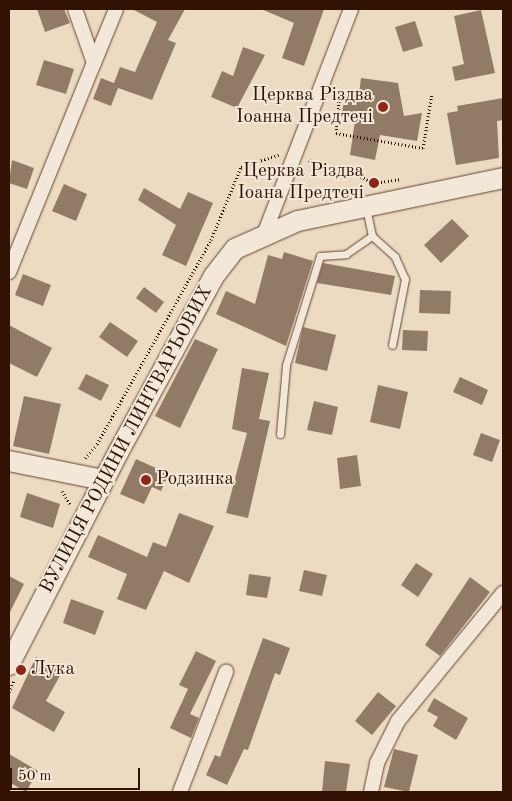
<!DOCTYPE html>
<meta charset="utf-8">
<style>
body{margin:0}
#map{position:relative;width:512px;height:801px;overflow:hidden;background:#ecdbc2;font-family:"Old Standard TT",serif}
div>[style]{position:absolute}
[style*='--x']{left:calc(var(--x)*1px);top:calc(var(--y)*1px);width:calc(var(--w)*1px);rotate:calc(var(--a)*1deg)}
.building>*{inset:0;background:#927b66}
.path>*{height:3px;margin-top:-1.5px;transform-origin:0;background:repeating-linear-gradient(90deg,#311203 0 1px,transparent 0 3.5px)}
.roads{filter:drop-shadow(0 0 1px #604433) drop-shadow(0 0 1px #604433)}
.lane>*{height:7px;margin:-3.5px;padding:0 3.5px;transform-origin:3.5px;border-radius:3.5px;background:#f3e8d7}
.street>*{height:14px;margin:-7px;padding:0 7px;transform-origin:7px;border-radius:7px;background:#f3e8d7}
.secondary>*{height:20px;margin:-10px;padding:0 10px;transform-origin:10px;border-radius:10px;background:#f3e8d7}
.dots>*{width:14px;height:14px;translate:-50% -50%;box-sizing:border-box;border:2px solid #f3e8d7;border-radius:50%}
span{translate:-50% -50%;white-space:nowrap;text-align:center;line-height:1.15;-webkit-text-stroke:4px #f3e8d7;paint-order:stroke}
.poi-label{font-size:19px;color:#311203}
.right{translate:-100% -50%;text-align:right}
.left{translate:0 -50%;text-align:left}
.street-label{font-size:19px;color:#311203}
.frame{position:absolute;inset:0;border:10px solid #311203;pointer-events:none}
.scale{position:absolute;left:10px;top:768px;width:130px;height:22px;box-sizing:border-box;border:2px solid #311203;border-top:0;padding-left:6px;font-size:15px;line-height:18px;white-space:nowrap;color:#311203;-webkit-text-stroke:4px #f3e8d7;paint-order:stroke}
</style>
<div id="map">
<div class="building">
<div style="clip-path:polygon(37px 9px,64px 9px,70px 23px,45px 32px)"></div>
<div style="clip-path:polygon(132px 9px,185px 9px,168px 40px,176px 43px,152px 100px,118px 88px,111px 106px,93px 99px,101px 78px,114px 83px,120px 67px,135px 72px,157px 22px)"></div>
<div style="clip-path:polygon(261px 9px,324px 9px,304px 66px,282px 58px,294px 23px)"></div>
<div style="clip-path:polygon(481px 10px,495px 73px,455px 81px,452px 67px,464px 64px,454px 16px)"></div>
<div style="clip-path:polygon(415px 21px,423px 46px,403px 52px,395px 27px)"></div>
<div style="clip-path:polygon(243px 47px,265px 55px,237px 108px,211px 97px,222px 71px,233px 76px)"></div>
<div style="clip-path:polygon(44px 60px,74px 69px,66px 94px,36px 85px)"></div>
<div style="clip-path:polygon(361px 78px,398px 83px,404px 116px,422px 113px,417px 141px,380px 135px,375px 160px,350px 155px,356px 114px,342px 112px,346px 92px,359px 94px)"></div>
<div style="clip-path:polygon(503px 98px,503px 120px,497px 121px,499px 158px,456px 165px,447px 113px,458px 111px,457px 106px)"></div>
<div style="clip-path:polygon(12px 160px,34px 168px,27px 189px,9px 183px)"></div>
<div style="clip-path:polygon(64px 184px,87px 194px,76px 221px,52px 211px)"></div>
<div style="clip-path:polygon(144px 188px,180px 209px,188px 192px,213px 203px,186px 266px,162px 255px,176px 225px,138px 200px)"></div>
<div style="clip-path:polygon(452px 219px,469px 236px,441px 263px,424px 245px)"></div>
<div style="clip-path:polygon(284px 252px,313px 261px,286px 346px,216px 314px,226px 291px,255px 304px,268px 255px,282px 259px)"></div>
<div style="clip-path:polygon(323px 263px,395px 276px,391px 295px,317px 283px)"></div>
<div style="clip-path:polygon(23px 274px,51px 285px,43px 306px,15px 295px)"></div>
<div style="clip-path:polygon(144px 287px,164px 302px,156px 313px,136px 298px)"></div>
<div style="clip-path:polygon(420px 290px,451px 291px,450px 314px,419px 313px)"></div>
<div style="clip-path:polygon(110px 322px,138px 341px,127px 357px,99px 337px)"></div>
<div style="clip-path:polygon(9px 325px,52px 348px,37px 377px,9px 363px)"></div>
<div style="clip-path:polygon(303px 327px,336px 335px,327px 371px,295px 363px)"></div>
<div style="clip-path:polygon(403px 330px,428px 331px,427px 351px,402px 350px)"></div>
<div style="clip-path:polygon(195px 339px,218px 349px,180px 428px,155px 416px)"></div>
<div style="clip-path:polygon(242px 368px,269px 373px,259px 419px,270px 421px,248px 518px,226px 513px,247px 433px,232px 429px)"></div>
<div style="clip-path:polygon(86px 374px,109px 385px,101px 401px,78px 389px)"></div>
<div style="clip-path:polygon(460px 377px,488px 390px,482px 405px,453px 392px)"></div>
<div style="clip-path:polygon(378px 385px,408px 392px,400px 429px,370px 422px)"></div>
<div style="clip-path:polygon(24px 396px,61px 404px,49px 454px,13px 446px)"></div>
<div style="clip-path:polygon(314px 401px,338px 407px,332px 435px,307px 430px)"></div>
<div style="clip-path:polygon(481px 433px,500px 440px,492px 462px,473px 455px)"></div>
<div style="clip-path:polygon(357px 455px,361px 486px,340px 489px,337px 458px)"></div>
<div style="clip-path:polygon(136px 459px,169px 474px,161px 491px,152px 487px,144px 504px,120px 494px)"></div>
<div style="clip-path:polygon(27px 493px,60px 504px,53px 528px,20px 517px)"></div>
<div style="clip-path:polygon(179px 513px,214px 526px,189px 583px,164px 571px,146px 610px,117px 599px,127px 574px,88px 557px,98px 535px,147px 557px,153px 542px,166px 547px)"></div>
<div style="clip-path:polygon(416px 563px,433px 574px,418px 597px,401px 585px)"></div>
<div style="clip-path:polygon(304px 570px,327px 575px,322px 596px,299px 591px)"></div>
<div style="clip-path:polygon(249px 574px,271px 577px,267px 598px,246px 595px)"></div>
<div style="clip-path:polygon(9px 576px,24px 584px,9px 614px)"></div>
<div style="clip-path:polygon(470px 577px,490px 592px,440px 656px,425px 645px)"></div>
<div style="clip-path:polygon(71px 599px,104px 611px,95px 635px,63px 623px)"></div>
<div style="clip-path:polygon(263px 638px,290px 648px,280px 675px,275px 673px,248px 750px,244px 749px,227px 785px,206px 775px,215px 755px,220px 757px)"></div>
<div style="clip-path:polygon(196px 651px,216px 661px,190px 714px,199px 718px,191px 738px,170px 728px,188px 689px,179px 685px)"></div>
<div style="clip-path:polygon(36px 657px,62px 672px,46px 701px,65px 712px,54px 732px,12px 708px)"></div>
<div style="clip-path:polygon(378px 692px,396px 706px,372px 735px,355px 721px)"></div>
<div style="clip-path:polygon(434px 698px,468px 718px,456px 740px,433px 726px,438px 717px,427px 711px)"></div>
<div style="clip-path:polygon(394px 749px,418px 755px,409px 792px,384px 787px)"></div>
<div style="clip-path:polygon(9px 754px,38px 771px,26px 792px,9px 782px)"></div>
<div style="clip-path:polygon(325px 761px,350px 764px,346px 792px,322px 792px)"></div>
</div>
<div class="path">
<div style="--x:331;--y:98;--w:9;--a:21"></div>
<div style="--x:339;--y:101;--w:32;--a:95"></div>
<div style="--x:336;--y:133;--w:88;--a:9.8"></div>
<div style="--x:423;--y:148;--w:56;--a:-80.7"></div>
<div style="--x:309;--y:160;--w:14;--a:36"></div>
<div style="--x:320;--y:168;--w:28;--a:4"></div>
<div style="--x:348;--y:170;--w:29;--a:27"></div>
<div style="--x:374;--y:183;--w:28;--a:-8"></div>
<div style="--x:85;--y:458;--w:18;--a:-49"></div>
<div style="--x:97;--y:444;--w:234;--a:-60.8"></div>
<div style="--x:211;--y:240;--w:79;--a:-67.7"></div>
<div style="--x:241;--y:167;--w:40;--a:-18"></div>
<div style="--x:62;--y:491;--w:15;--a:58"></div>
<div style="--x:9;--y:692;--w:12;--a:-66"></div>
</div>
<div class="roads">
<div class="lane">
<div style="--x:372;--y:236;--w:31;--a:42"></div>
<div style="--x:395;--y:257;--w:24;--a:66"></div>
<div style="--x:405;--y:279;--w:67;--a:101.1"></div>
<div style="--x:280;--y:434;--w:69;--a:-85"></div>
<div style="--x:286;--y:365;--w:114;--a:-72.7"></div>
<div style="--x:320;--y:256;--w:26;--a:-4"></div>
<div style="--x:346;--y:254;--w:32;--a:-35"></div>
<div style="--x:372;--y:236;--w:29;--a:-102"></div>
</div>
<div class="street">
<div style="--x:94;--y:63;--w:58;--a:-67.8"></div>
<div style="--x:265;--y:232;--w:239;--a:-68.9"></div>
<div style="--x:9;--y:272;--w:226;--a:-67.9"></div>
<div style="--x:94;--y:63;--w:57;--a:-109.4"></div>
<div style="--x:180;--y:792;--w:129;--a:-69"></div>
<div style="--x:371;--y:792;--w:30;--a:-78"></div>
<div style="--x:377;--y:763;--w:47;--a:-63.4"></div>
<div style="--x:398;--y:721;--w:166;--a:-50.6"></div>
</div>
<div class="secondary">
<div style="--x:9;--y:461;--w:96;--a:11.4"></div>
<div style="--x:9;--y:665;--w:241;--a:-62.8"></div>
<div style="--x:119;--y:451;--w:199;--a:-61.5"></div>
<div style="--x:214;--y:276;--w:34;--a:-52"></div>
<div style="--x:235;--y:249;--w:69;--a:-24"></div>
<div style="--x:298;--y:221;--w:209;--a:-11.8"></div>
</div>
</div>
<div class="dots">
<div style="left:383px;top:107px;background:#8f2418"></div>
<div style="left:374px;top:183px;background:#8f2418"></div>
<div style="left:146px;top:480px;background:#8f2418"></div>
<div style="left:21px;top:670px;background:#8f2418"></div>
</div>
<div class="poi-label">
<span class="right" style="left:373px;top:107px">Церква Різдва<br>Іоанна Предтечі</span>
<span class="right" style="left:364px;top:183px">Церква Різдва<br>Іоана Предтечі</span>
<span class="left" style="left:156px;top:480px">Родзинка</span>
<span class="left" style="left:31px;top:670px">Лука</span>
</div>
<div class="street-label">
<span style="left:127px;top:440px;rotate:-62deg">ВУЛИЦЯ РОДИНИ ЛИНТВАРЬОВИХ</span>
</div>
<div class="frame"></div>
<div class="scale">50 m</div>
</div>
